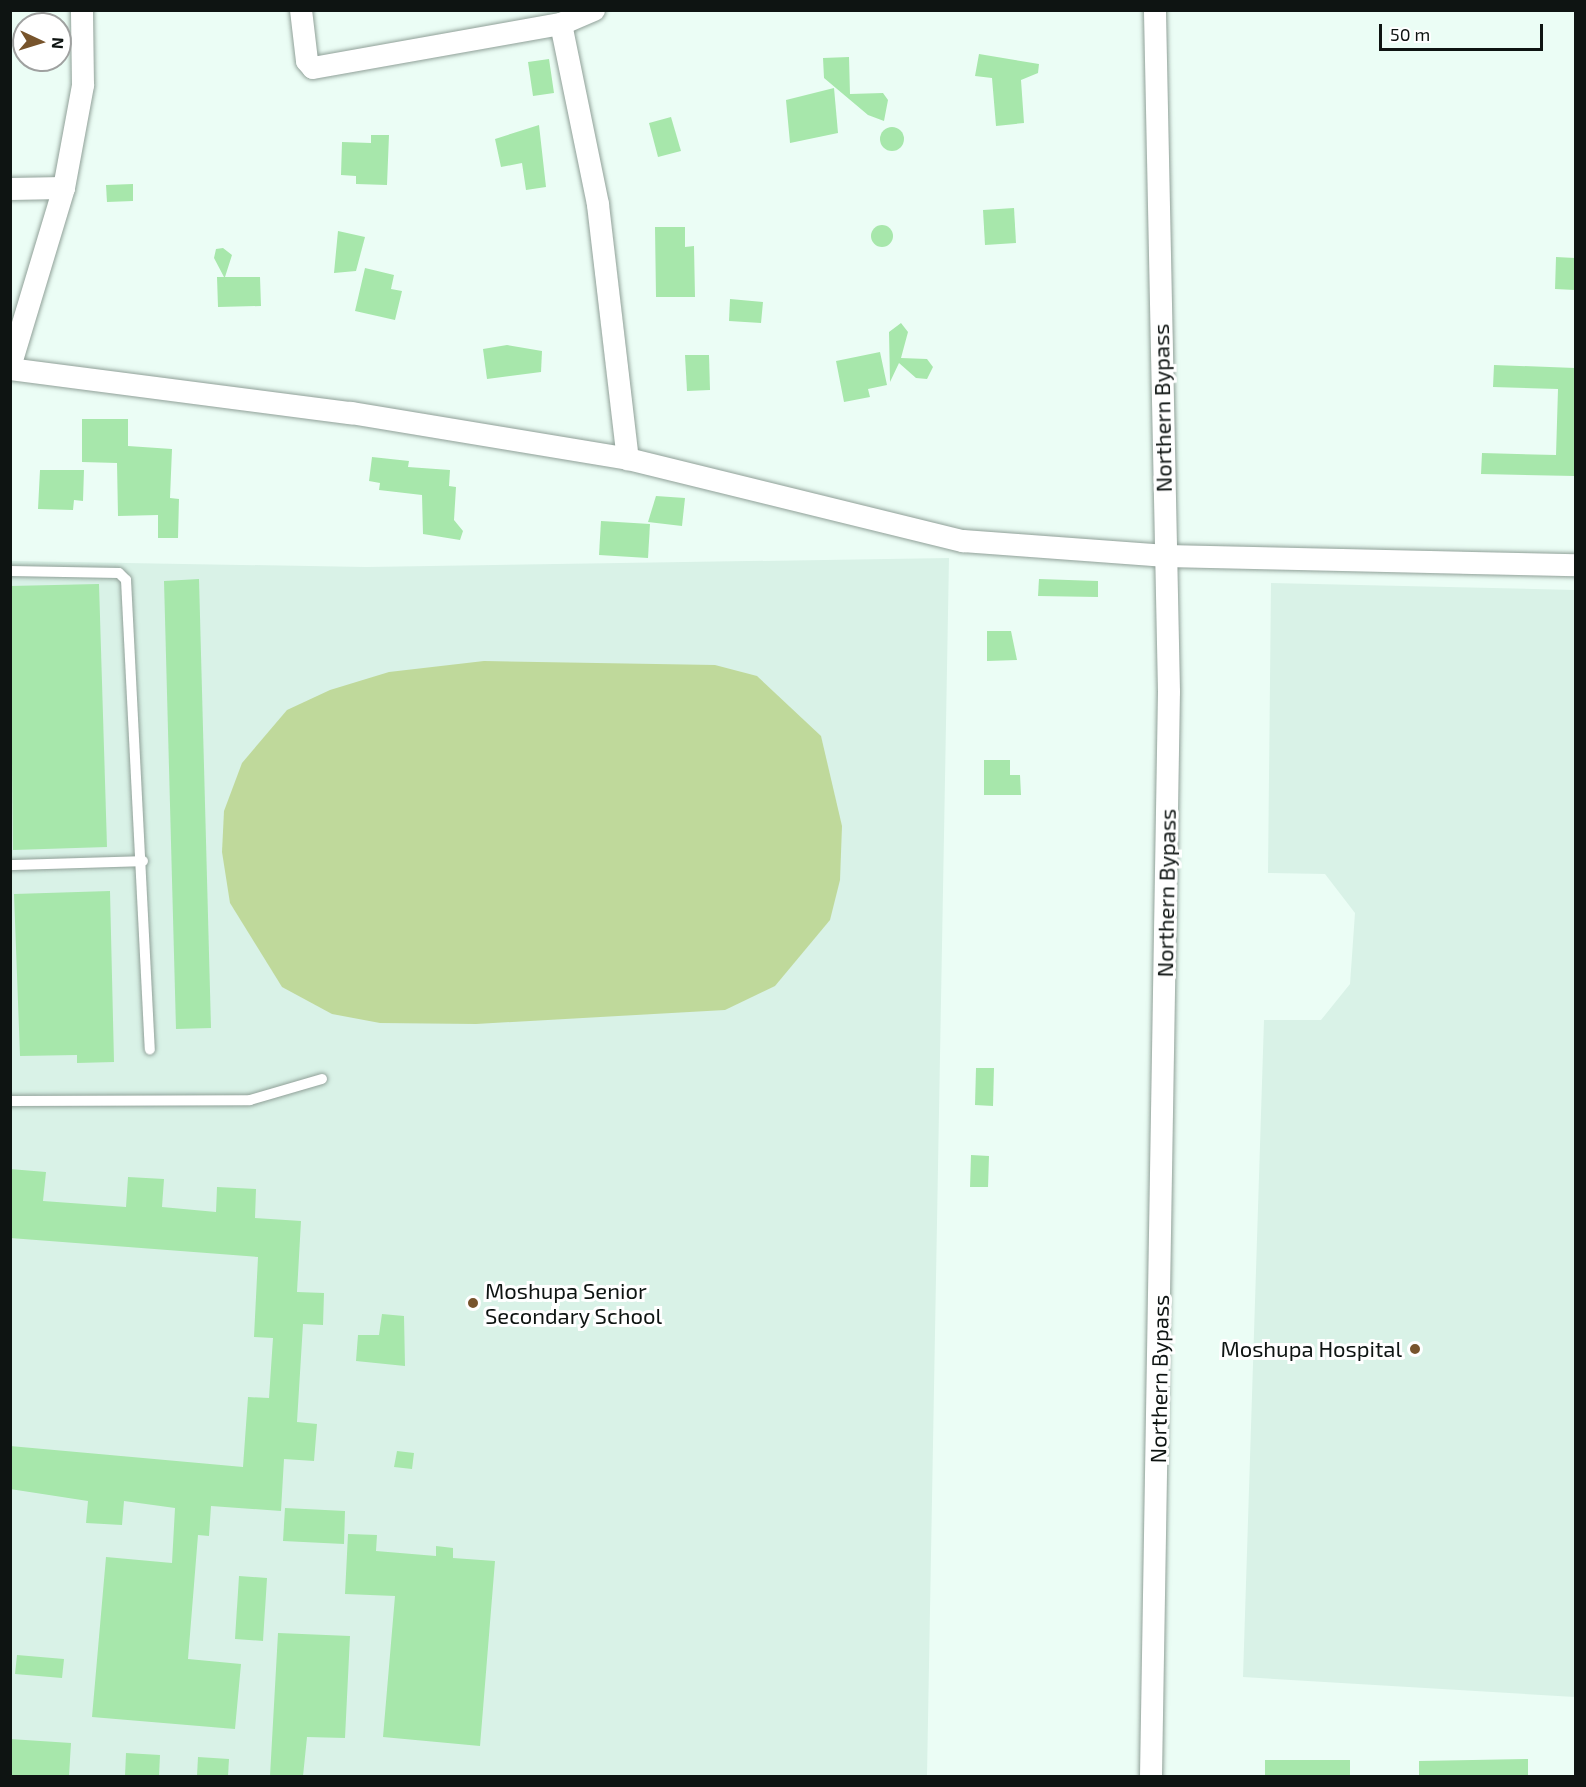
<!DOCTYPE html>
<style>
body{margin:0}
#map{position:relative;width:1586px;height:1787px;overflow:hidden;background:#ebfdf5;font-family:"Exo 2",sans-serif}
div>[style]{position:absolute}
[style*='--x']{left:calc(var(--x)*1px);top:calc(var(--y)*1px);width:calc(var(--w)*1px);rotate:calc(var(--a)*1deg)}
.built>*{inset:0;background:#d9f2e7}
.green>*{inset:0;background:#bfd99b}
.building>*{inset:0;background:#a7e7ab}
.round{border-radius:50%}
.roads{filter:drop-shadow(0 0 2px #90a098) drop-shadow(0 0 2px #90a098)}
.lane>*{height:10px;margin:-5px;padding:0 5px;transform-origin:5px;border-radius:5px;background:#fff}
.street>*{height:22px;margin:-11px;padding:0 11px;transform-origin:11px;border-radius:11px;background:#fff}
.dots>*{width:16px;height:16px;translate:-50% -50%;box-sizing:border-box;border:3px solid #fff;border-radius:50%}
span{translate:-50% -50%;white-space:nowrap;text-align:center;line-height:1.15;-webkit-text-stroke:6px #fff;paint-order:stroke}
.street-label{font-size:22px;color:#0e1412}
.poi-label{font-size:22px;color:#0e1412}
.left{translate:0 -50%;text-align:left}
.right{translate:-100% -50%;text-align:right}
.frame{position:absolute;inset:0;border:12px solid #0e1412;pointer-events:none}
.north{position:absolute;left:12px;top:12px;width:60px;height:60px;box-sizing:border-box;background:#fff;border:2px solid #9fa1a0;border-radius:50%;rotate:94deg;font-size:16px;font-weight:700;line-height:24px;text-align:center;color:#0e1412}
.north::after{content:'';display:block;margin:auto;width:21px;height:27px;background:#77542c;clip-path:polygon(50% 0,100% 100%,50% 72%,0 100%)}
.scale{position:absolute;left:1379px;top:24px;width:164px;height:27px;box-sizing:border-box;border:3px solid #0e1412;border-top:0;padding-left:8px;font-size:18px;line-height:21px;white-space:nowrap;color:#0e1412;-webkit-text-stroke:4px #fff;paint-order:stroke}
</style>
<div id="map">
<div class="built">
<div style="clip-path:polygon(949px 558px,927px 1776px,11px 1776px,11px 561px,366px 567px)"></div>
<div style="clip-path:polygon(1271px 583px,1575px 590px,1575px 1697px,1243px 1677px,1264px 1020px,1321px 1020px,1350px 984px,1355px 913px,1325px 874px,1268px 873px)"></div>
</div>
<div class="green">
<div style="clip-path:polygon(484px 661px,715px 665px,757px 676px,821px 736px,842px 826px,840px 880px,830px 920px,775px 986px,725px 1010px,476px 1024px,380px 1023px,332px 1014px,282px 987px,230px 903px,222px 852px,224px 811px,242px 763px,287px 710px,330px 690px,389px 672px)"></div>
</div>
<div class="building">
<div style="clip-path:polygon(979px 54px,1039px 64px,1038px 73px,1021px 80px,1024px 123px,996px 126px,992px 78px,975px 76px)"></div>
<div style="clip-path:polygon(849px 57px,850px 94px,883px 93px,888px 100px,884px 121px,868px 115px,824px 78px,823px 58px)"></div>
<div style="clip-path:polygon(549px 59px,554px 93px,533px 96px,528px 62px)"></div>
<div style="clip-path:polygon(834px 88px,838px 133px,790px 143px,786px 100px)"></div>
<div style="clip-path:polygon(671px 117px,681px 151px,658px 157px,649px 123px)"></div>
<div style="clip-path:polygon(539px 125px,546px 187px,526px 190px,522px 163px,501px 167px,495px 139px)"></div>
<div class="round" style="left:880px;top:127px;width:24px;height:24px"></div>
<div style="clip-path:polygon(371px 135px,389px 135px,387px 185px,356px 184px,356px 176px,341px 175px,342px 142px,371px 143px)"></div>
<div style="clip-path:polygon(133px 184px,133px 201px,107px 202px,106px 185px)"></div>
<div style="clip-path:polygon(1014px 208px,1016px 243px,985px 245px,983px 210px)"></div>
<div class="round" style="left:871px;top:225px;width:22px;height:22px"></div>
<div style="clip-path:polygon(655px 227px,685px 227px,685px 247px,694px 246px,695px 297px,656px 297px)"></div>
<div style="clip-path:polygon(338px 231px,365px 237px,356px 271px,334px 273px)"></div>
<div style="clip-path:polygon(223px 248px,232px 255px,225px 277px,260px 277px,261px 306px,218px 307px,217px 277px,224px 277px,214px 258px,216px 249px)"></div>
<div style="clip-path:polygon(1556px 257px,1575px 258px,1575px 290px,1555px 289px)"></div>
<div style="clip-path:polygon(365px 268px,394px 275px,391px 289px,402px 291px,395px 320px,355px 311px)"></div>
<div style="clip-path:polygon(730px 299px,763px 302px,761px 323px,729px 321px)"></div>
<div style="clip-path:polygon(901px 323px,908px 332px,901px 358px,927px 359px,933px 367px,927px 379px,916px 378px,899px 363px,890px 382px,889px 332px)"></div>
<div style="clip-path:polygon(507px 345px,542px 351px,541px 372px,487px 379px,483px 349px)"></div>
<div style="clip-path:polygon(880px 352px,887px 385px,868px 389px,870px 397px,844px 402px,836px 361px)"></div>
<div style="clip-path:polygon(685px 355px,709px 355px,710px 390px,687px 391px)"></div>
<div style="clip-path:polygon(1494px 365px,1575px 368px,1575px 476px,1481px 474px,1482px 453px,1556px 455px,1558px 389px,1493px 387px)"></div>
<div style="clip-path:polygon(82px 419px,128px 419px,128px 446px,172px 449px,170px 498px,179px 499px,178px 538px,158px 538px,158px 515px,118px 516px,117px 463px,82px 462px)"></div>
<div style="clip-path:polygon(372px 457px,409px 461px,408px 467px,450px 470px,449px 486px,456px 487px,454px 520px,463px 531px,460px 540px,423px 534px,422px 495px,379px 490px,380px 483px,369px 481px)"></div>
<div style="clip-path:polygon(40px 470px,84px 470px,83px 501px,74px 500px,73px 510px,38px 509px)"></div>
<div style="clip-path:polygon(656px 496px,685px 498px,682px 526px,648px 522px)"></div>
<div style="clip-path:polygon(601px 521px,650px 524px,648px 558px,599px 555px)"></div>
<div style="clip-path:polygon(199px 579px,211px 1028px,176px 1029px,164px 581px)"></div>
<div style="clip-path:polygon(1039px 579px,1098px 581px,1098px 597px,1038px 596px)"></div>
<div style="clip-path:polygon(99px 584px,107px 847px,13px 850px,10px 586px)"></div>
<div style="clip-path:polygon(987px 631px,1011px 631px,1017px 660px,987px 661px)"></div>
<div style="clip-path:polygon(984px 760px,1010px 760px,1010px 775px,1020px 775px,1021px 795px,984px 795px)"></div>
<div style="clip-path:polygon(110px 891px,114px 1062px,77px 1063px,77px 1055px,20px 1056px,14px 894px)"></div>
<div style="clip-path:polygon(976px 1068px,994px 1068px,993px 1106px,975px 1105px)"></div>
<div style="clip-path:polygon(971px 1155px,989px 1156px,988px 1187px,970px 1187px)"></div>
<div style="clip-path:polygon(10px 1169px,46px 1172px,43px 1201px,126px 1207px,128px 1177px,164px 1179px,162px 1207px,216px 1212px,217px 1187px,256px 1189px,255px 1218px,301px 1221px,297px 1292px,324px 1293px,323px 1325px,303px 1324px,297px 1422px,317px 1424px,314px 1461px,284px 1459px,281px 1511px,211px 1506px,209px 1536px,198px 1535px,188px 1659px,241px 1664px,235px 1729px,92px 1717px,106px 1557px,172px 1563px,175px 1508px,124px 1501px,122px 1525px,86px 1523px,88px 1501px,10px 1489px,10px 1446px,243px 1467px,248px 1397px,269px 1398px,273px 1338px,254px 1337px,258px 1257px,10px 1238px)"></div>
<div style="clip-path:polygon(382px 1314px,404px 1316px,405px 1366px,356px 1361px,358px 1335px,379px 1335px)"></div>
<div style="clip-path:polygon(397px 1451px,414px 1453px,412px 1469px,394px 1467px)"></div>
<div style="clip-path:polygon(285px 1508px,345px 1511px,344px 1544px,283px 1541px)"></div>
<div style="clip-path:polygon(348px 1534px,377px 1535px,376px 1551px,436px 1556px,436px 1546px,453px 1548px,453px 1558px,495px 1561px,480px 1746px,383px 1737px,395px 1596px,345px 1594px)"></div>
<div style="clip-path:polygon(239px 1576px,267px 1578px,263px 1641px,235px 1639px)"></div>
<div style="clip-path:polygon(278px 1633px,350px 1636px,345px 1738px,307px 1737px,303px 1776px,270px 1776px)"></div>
<div style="clip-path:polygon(17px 1655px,64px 1659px,62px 1678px,15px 1674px)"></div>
<div style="clip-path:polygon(10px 1739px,71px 1743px,69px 1776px,10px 1776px)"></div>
<div style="clip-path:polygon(126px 1753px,160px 1755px,159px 1776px,125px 1776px)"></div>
<div style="clip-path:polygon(198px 1757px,229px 1759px,228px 1776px,197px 1776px)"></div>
<div style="clip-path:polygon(1528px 1759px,1528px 1776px,1419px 1776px,1419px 1761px)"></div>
<div style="clip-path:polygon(1265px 1760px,1350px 1760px,1350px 1776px,1265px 1776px)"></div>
</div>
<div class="roads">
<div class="lane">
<div style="--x:10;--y:571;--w:109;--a:1.1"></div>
<div style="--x:119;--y:573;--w:10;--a:45"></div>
<div style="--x:126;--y:580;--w:470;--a:87.1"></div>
<div style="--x:10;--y:865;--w:133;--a:-1.7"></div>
<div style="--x:10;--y:1101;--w:240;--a:-0.2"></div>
<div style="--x:250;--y:1100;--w:75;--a:-16.3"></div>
</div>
<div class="street">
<div style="--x:301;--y:10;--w:51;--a:83.3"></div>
<div style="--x:307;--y:61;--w:9;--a:49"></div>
<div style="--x:313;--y:68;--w:252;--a:-10.1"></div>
<div style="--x:561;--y:24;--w:185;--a:78.4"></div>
<div style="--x:598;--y:205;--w:256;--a:83.3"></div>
<div style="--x:561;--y:24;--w:36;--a:-23"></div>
<div style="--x:64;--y:188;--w:105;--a:-79.5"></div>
<div style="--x:83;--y:85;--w:75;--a:-90.8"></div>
<div style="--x:10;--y:189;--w:54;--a:-1.1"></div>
<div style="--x:64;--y:188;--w:187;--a:106.8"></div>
<div style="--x:10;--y:369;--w:344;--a:7.4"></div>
<div style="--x:351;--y:413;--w:281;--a:9.4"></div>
<div style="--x:628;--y:459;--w:345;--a:13.8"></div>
<div style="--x:963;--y:541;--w:204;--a:4.2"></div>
<div style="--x:1166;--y:556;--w:410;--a:1.3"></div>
<div style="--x:1151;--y:1776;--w:1084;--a:-89.05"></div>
<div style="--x:1169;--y:692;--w:682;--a:-91.18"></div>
</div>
</div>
<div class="dots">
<div style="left:473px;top:1303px;background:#77542c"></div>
<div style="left:1415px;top:1349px;background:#77542c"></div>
</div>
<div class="street-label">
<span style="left:1162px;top:408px;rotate:-91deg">Northern Bypass</span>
<span style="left:1166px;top:893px;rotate:-89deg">Northern Bypass</span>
<span style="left:1159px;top:1379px;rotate:-89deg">Northern Bypass</span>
</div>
<div class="poi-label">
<span class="left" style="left:485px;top:1303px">Moshupa Senior<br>Secondary School</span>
<span class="right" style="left:1402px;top:1349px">Moshupa Hospital</span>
</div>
<div class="frame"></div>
<div class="north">N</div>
<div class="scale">50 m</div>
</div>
